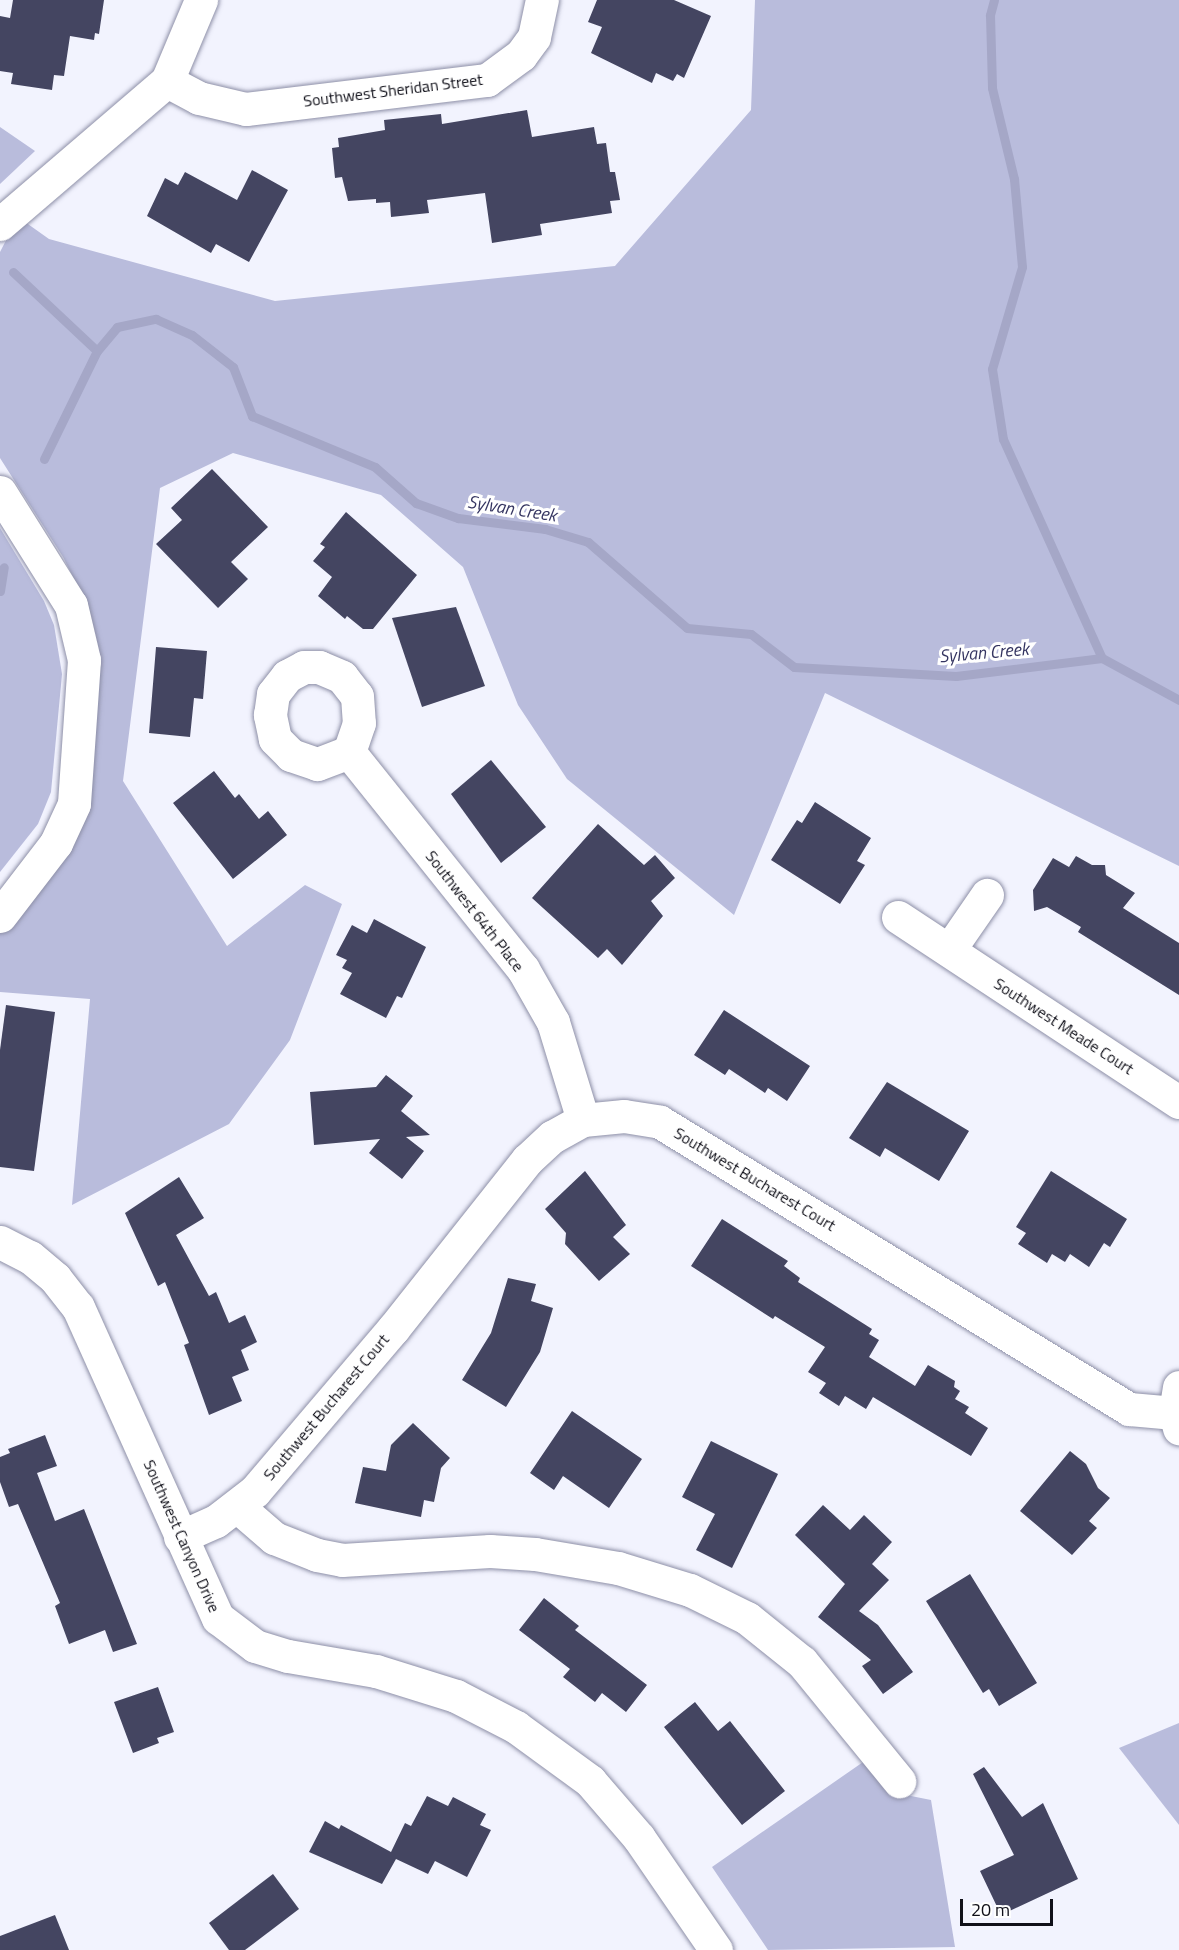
<!DOCTYPE html>
<style>
body{margin:0}
#map{position:relative;width:1179px;height:1950px;overflow:hidden;background:#f2f3fe;font-family:"Titillium Web",sans-serif}
div>[style]{position:absolute}
[style*='--x']{left:calc(var(--x)*1px);top:calc(var(--y)*1px);width:calc(var(--w)*1px);rotate:calc(var(--a)*1deg)}
.forest>*{inset:0;background:#b9bcdc}
.stream>*{height:9px;margin:-4.5px;padding:0 4.5px;transform-origin:4.5px;border-radius:4.5px;background:#a5a7c7}
.building>*{inset:0;background:#444561}
.roads{filter:drop-shadow(0 0 2px #8d8fa7) drop-shadow(0 0 2px #8d8fa7)}
.street>*{height:33px;margin:-16.5px;padding:0 16.5px;transform-origin:16.5px;border-radius:16.5px;background:#fff}
span{translate:-50% -50%;white-space:nowrap;text-align:center;line-height:1.15;-webkit-text-stroke:6px #fff;paint-order:stroke}
.street-label{font-size:16px;color:#101019}
.water-label{font-size:18px;color:#353561;font-style:italic}
.scale{position:absolute;left:960px;top:1899px;width:93px;height:27px;box-sizing:border-box;border:3px solid #101019;border-top:0;padding-left:8px;font-size:18px;line-height:21px;white-space:nowrap;color:#101019;-webkit-text-stroke:4px #fff;paint-order:stroke}
</style>
<div id="map">
<div class="forest">
<div style="clip-path:polygon(755px 0,1179px 0,1179px 866px,825px 693px,734px 915px,567px 779px,518px 705px,463px 567px,381px 495px,233px 453px,160px 488px,123px 781px,227px 946px,305px 885px,342px 904px,290px 1040px,229px 1124px,72px 1205px,90px 999px,0 992px,0 931px,91px 776px,99px 678px,86px 603px,63px 557px,0 458px,0 252px,18px 217px,49px 239px,275px 301px,615px 266px,751px 110px)"></div>
<div style="clip-path:polygon(0 127px,35px 151px,0 184px)"></div>
<div style="clip-path:polygon(0 528px,44px 601px,54px 625px,62px 674px,51px 792px,38px 824px,0 872px)"></div>
<div style="clip-path:polygon(1179px 1723px,1179px 1825px,1119px 1748px)"></div>
<div style="clip-path:polygon(866px 1760px,896px 1793px,931px 1800px,955px 1947px,768px 1950px,712px 1867px)"></div>
</div>
<div class="stream">
<div style="--x:994;--y:0;--w:16;--a:105"></div>
<div style="--x:990;--y:15;--w:73;--a:88.4"></div>
<div style="--x:992;--y:88;--w:94;--a:76.4"></div>
<div style="--x:1014;--y:179;--w:88;--a:84.8"></div>
<div style="--x:1022;--y:267;--w:106;--a:106.4"></div>
<div style="--x:992;--y:369;--w:71;--a:81.1"></div>
<div style="--x:1003;--y:439;--w:240;--a:65.7"></div>
<div style="--x:13;--y:272;--w:115;--a:43.2"></div>
<div style="--x:44;--y:459;--w:120;--a:-63.9"></div>
<div style="--x:97;--y:351;--w:31;--a:-50"></div>
<div style="--x:117;--y:327;--w:40;--a:-12"></div>
<div style="--x:156;--y:319;--w:39;--a:24"></div>
<div style="--x:192;--y:335;--w:52;--a:38"></div>
<div style="--x:233;--y:367;--w:53;--a:68.8"></div>
<div style="--x:252;--y:416;--w:133;--a:22.5"></div>
<div style="--x:375;--y:467;--w:55;--a:41.3"></div>
<div style="--x:416;--y:503;--w:45;--a:19.7"></div>
<div style="--x:458;--y:518;--w:88;--a:7.2"></div>
<div style="--x:545;--y:529;--w:45;--a:16.8"></div>
<div style="--x:588;--y:542;--w:131;--a:41"></div>
<div style="--x:687;--y:628;--w:64;--a:5.4"></div>
<div style="--x:751;--y:634;--w:54;--a:37.5"></div>
<div style="--x:794;--y:667;--w:162;--a:3.2"></div>
<div style="--x:956;--y:676;--w:147;--a:-7"></div>
<div style="--x:1102;--y:658;--w:88;--a:28.6"></div>
<div style="--x:0;--y:591;--w:24;--a:-81"></div>
</div>
<div class="building">
<div style="clip-path:polygon(13px 0,104px 0,99px 34px,95px 33px,94px 40px,70px 36px,64px 76px,54px 75px,52px 90px,11px 84px,13px 73px,0 71px,0 16px,10px 18px)"></div>
<div style="clip-path:polygon(597px 0,674px 0,711px 16px,684px 78px,677px 74px,673px 81px,656px 73px,652px 83px,591px 53px,602px 27px,588px 22px)"></div>
<div style="clip-path:polygon(527px 110px,532px 137px,594px 127px,597px 144px,606px 143px,610px 172px,615px 172px,620px 200px,610px 201px,612px 213px,540px 224px,542px 235px,492px 243px,485px 193px,427px 200px,429px 213px,391px 217px,390px 202px,376px 203px,376px 199px,348px 201px,342px 177px,335px 178px,332px 148px,339px 147px,338px 138px,385px 130px,384px 120px,441px 114px,442px 124px)"></div>
<div style="clip-path:polygon(252px 170px,288px 190px,249px 262px,216px 244px,211px 253px,147px 216px,165px 178px,178px 185px,185px 172px,237px 200px)"></div>
<div style="clip-path:polygon(212px 469px,268px 527px,231px 562px,248px 579px,218px 608px,156px 544px,182px 520px,171px 508px)"></div>
<div style="clip-path:polygon(346px 512px,417px 575px,373px 629px,363px 629px,347px 616px,345px 619px,318px 596px,332px 577px,313px 561px,325px 547px,320px 544px)"></div>
<div style="clip-path:polygon(456px 607px,485px 686px,422px 707px,392px 618px)"></div>
<div style="clip-path:polygon(156px 647px,207px 651px,203px 699px,194px 698px,190px 737px,149px 733px)"></div>
<div style="clip-path:polygon(491px 760px,546px 827px,501px 863px,451px 794px)"></div>
<div style="clip-path:polygon(214px 771px,235px 798px,239px 794px,259px 819px,268px 811px,287px 835px,233px 879px,173px 803px)"></div>
<div style="clip-path:polygon(815px 802px,871px 838px,857px 861px,865px 865px,840px 904px,771px 860px,797px 820px,802px 823px)"></div>
<div style="clip-path:polygon(598px 824px,644px 865px,655px 855px,675px 878px,651px 901px,663px 916px,622px 965px,607px 949px,598px 958px,532px 898px)"></div>
<div style="clip-path:polygon(1076px 856px,1092px 865px,1105px 865px,1106px 875px,1135px 893px,1123px 908px,1179px 943px,1179px 995px,1078px 932px,1081px 927px,1047px 907px,1034px 911px,1033px 890px,1053px 858px,1069px 867px)"></div>
<div style="clip-path:polygon(374px 919px,426px 947px,402px 998px,397px 996px,386px 1018px,340px 994px,352px 973px,342px 968px,347px 960px,336px 955px,352px 925px,367px 933px)"></div>
<div style="clip-path:polygon(6px 1005px,55px 1012px,34px 1171px,0 1167px,0 1050px)"></div>
<div style="clip-path:polygon(724px 1010px,810px 1066px,787px 1101px,768px 1088px,765px 1093px,729px 1069px,725px 1075px,694px 1055px)"></div>
<div style="clip-path:polygon(386px 1075px,413px 1096px,401px 1111px,430px 1135px,406px 1137px,424px 1151px,402px 1179px,369px 1153px,380px 1139px,314px 1145px,310px 1092px,376px 1087px)"></div>
<div style="clip-path:polygon(887px 1082px,969px 1131px,939px 1181px,885px 1148px,880px 1157px,849px 1138px)"></div>
<div style="clip-path:polygon(585px 1171px,626px 1225px,613px 1237px,630px 1254px,599px 1281px,565px 1244px,566px 1233px,545px 1209px)"></div>
<div style="clip-path:polygon(1051px 1171px,1127px 1219px,1110px 1247px,1104px 1243px,1089px 1267px,1070px 1254px,1065px 1262px,1052px 1254px,1047px 1263px,1018px 1244px,1026px 1233px,1016px 1227px)"></div>
<div style="clip-path:polygon(179px 1177px,204px 1218px,176px 1235px,209px 1296px,216px 1292px,229px 1323px,245px 1315px,257px 1342px,241px 1350px,249px 1370px,232px 1377px,242px 1401px,209px 1415px,184px 1345px,189px 1343px,165px 1282px,158px 1286px,125px 1213px)"></div>
<div style="clip-path:polygon(722px 1219px,788px 1261px,784px 1266px,800px 1278px,798px 1282px,872px 1329px,869px 1334px,879px 1340px,869px 1357px,915px 1386px,928px 1365px,955px 1381px,954px 1387px,960px 1391px,955px 1399px,969px 1407px,965px 1413px,988px 1428px,971px 1456px,873px 1397px,866px 1409px,845px 1396px,839px 1406px,819px 1393px,826px 1383px,808px 1372px,825px 1347px,775px 1316px,773px 1319px,691px 1266px)"></div>
<div style="clip-path:polygon(508px 1278px,536px 1284px,531px 1301px,553px 1308px,540px 1352px,506px 1407px,462px 1380px,491px 1333px)"></div>
<div style="clip-path:polygon(572px 1411px,642px 1459px,609px 1508px,563px 1476px,554px 1490px,530px 1473px)"></div>
<div style="clip-path:polygon(413px 1423px,450px 1458px,441px 1468px,434px 1502px,424px 1500px,421px 1517px,355px 1503px,363px 1467px,386px 1471px,391px 1445px)"></div>
<div style="clip-path:polygon(45px 1435px,57px 1466px,37px 1473px,55px 1521px,84px 1509px,137px 1644px,113px 1652px,105px 1630px,69px 1644px,55px 1606px,60px 1603px,18px 1504px,9px 1507px,0 1482px,0 1457px,10px 1453px,8px 1449px)"></div>
<div style="clip-path:polygon(711px 1441px,778px 1474px,732px 1568px,696px 1550px,715px 1514px,682px 1497px)"></div>
<div style="clip-path:polygon(1070px 1451px,1086px 1464px,1098px 1488px,1110px 1498px,1089px 1521px,1097px 1528px,1072px 1555px,1020px 1511px)"></div>
<div style="clip-path:polygon(823px 1505px,850px 1530px,864px 1515px,892px 1542px,872px 1564px,889px 1580px,859px 1611px,878px 1625px,913px 1672px,883px 1694px,862px 1666px,871px 1660px,818px 1617px,845px 1584px,795px 1535px)"></div>
<div style="clip-path:polygon(970px 1574px,1037px 1683px,999px 1706px,989px 1689px,983px 1693px,926px 1601px)"></div>
<div style="clip-path:polygon(544px 1598px,579px 1626px,575px 1630px,647px 1685px,626px 1712px,602px 1693px,595px 1702px,563px 1677px,570px 1669px,519px 1630px)"></div>
<div style="clip-path:polygon(158px 1687px,174px 1732px,157px 1738px,159px 1743px,133px 1753px,114px 1702px)"></div>
<div style="clip-path:polygon(695px 1702px,718px 1731px,730px 1721px,785px 1791px,742px 1825px,664px 1727px)"></div>
<div style="clip-path:polygon(984px 1767px,1022px 1817px,1043px 1803px,1078px 1879px,1001px 1915px,980px 1871px,1014px 1855px,973px 1774px)"></div>
<div style="clip-path:polygon(427px 1796px,448px 1806px,453px 1797px,486px 1814px,480px 1825px,491px 1830px,467px 1877px,435px 1861px,428px 1874px,396px 1859px,382px 1884px,309px 1852px,325px 1821px,339px 1829px,341px 1825px,391px 1852px,405px 1823px,411px 1826px)"></div>
<div style="clip-path:polygon(273px 1874px,299px 1909px,245px 1950px,229px 1950px,209px 1923px)"></div>
<div style="clip-path:polygon(55px 1915px,69px 1950px,0 1950px,0 1936px)"></div>
</div>
<div class="roads">
<div class="street">
<div style="--x:167;--y:81;--w:36;--a:28"></div>
<div style="--x:199;--y:98;--w:48;--a:13.2"></div>
<div style="--x:246;--y:109;--w:243;--a:-6.9"></div>
<div style="--x:487;--y:80;--w:42;--a:-36.3"></div>
<div style="--x:521;--y:55;--w:22;--a:-54"></div>
<div style="--x:534;--y:37;--w:38;--a:-78"></div>
<div style="--x:0;--y:224;--w:220;--a:-40.6"></div>
<div style="--x:167;--y:81;--w:88;--a:-67.2"></div>
<div style="--x:0;--y:492;--w:133;--a:57.9"></div>
<div style="--x:71;--y:605;--w:57;--a:76.7"></div>
<div style="--x:84;--y:660;--w:144;--a:94"></div>
<div style="--x:74;--y:804;--w:43;--a:114.8"></div>
<div style="--x:56;--y:843;--w:92;--a:127.5"></div>
<div style="--x:349;--y:752;--w:34;--a:159"></div>
<div style="--x:317;--y:764;--w:28;--a:-161"></div>
<div style="--x:291;--y:755;--w:23;--a:-135"></div>
<div style="--x:275;--y:739;--w:25;--a:-102"></div>
<div style="--x:270;--y:715;--w:21;--a:-82"></div>
<div style="--x:273;--y:694;--w:23;--a:-52"></div>
<div style="--x:287;--y:676;--w:19;--a:-28"></div>
<div style="--x:304;--y:667;--w:15;--a:0"></div>
<div style="--x:319;--y:667;--w:25;--a:23"></div>
<div style="--x:342;--y:677;--w:24;--a:52"></div>
<div style="--x:357;--y:696;--w:27;--a:86"></div>
<div style="--x:359;--y:723;--w:31;--a:109"></div>
<div style="--x:349;--y:752;--w:278;--a:51.3"></div>
<div style="--x:523;--y:969;--w:61;--a:60.5"></div>
<div style="--x:553;--y:1022;--w:102;--a:73"></div>
<div style="--x:898;--y:917;--w:336;--a:33.4"></div>
<div style="--x:949;--y:950;--w:67;--a:-55.4"></div>
<div style="--x:0;--y:1242;--w:34;--a:27"></div>
<div style="--x:30;--y:1257;--w:33;--a:40"></div>
<div style="--x:55;--y:1278;--w:37;--a:52"></div>
<div style="--x:78;--y:1307;--w:341;--a:65.8"></div>
<div style="--x:218;--y:1618;--w:46;--a:37.1"></div>
<div style="--x:255;--y:1646;--w:34;--a:17"></div>
<div style="--x:288;--y:1656;--w:89;--a:9.7"></div>
<div style="--x:376;--y:1671;--w:84;--a:17.4"></div>
<div style="--x:456;--y:1696;--w:68;--a:27.3"></div>
<div style="--x:516;--y:1727;--w:92;--a:36.1"></div>
<div style="--x:590;--y:1781;--w:75;--a:49.3"></div>
<div style="--x:639;--y:1838;--w:136;--a:55.5"></div>
<div style="--x:1179;--y:1387;--w:26;--a:99"></div>
<div style="--x:1175;--y:1413;--w:16;--a:75"></div>
<div style="--x:237;--y:1506;--w:49;--a:40.9"></div>
<div style="--x:274;--y:1538;--w:46;--a:21.6"></div>
<div style="--x:317;--y:1555;--w:25;--a:11"></div>
<div style="--x:342;--y:1560;--w:148;--a:-3.5"></div>
<div style="--x:490;--y:1551;--w:45;--a:3.8"></div>
<div style="--x:535;--y:1554;--w:84;--a:9.6"></div>
<div style="--x:618;--y:1568;--w:75;--a:17"></div>
<div style="--x:690;--y:1590;--w:64;--a:26.2"></div>
<div style="--x:747;--y:1618;--w:70;--a:38.7"></div>
<div style="--x:802;--y:1662;--w:154;--a:50.8"></div>
<div style="--x:180;--y:1537;--w:39;--a:-24"></div>
<div style="--x:216;--y:1521;--w:49;--a:-37.6"></div>
<div style="--x:255;--y:1491;--w:213;--a:-49.6"></div>
<div style="--x:393;--y:1329;--w:216;--a:-51.6"></div>
<div style="--x:527;--y:1160;--w:34;--a:-43"></div>
<div style="--x:552;--y:1137;--w:35;--a:-29"></div>
<div style="--x:583;--y:1120;--w:41;--a:-5.6"></div>
<div style="--x:624;--y:1116;--w:36;--a:9"></div>
<div style="--x:660;--y:1122;--w:550;--a:31.46"></div>
<div style="--x:1129;--y:1409;--w:46;--a:5"></div>
</div>
</div>
<div class="street-label">
<span style="left:393px;top:90px;rotate:-7deg">Southwest Sheridan Street</span>
<span style="left:475px;top:911px;rotate:52deg">Southwest 64th Place</span>
<span style="left:1064px;top:1026px;rotate:33deg">Southwest Meade Court</span>
<span style="left:755px;top:1179px;rotate:31deg">Southwest Bucharest Court</span>
<span style="left:326px;top:1407px;rotate:-50deg">Southwest Bucharest Court</span>
<span style="left:182px;top:1536px;rotate:66deg">Southwest Canyon Drive</span>
</div>
<div class="water-label">
<span style="left:512px;top:509px;rotate:9deg">Sylvan Creek</span>
<span style="left:984px;top:653px;rotate:-5deg">Sylvan Creek</span>
</div>
<div class="scale">20 m</div>
</div>
